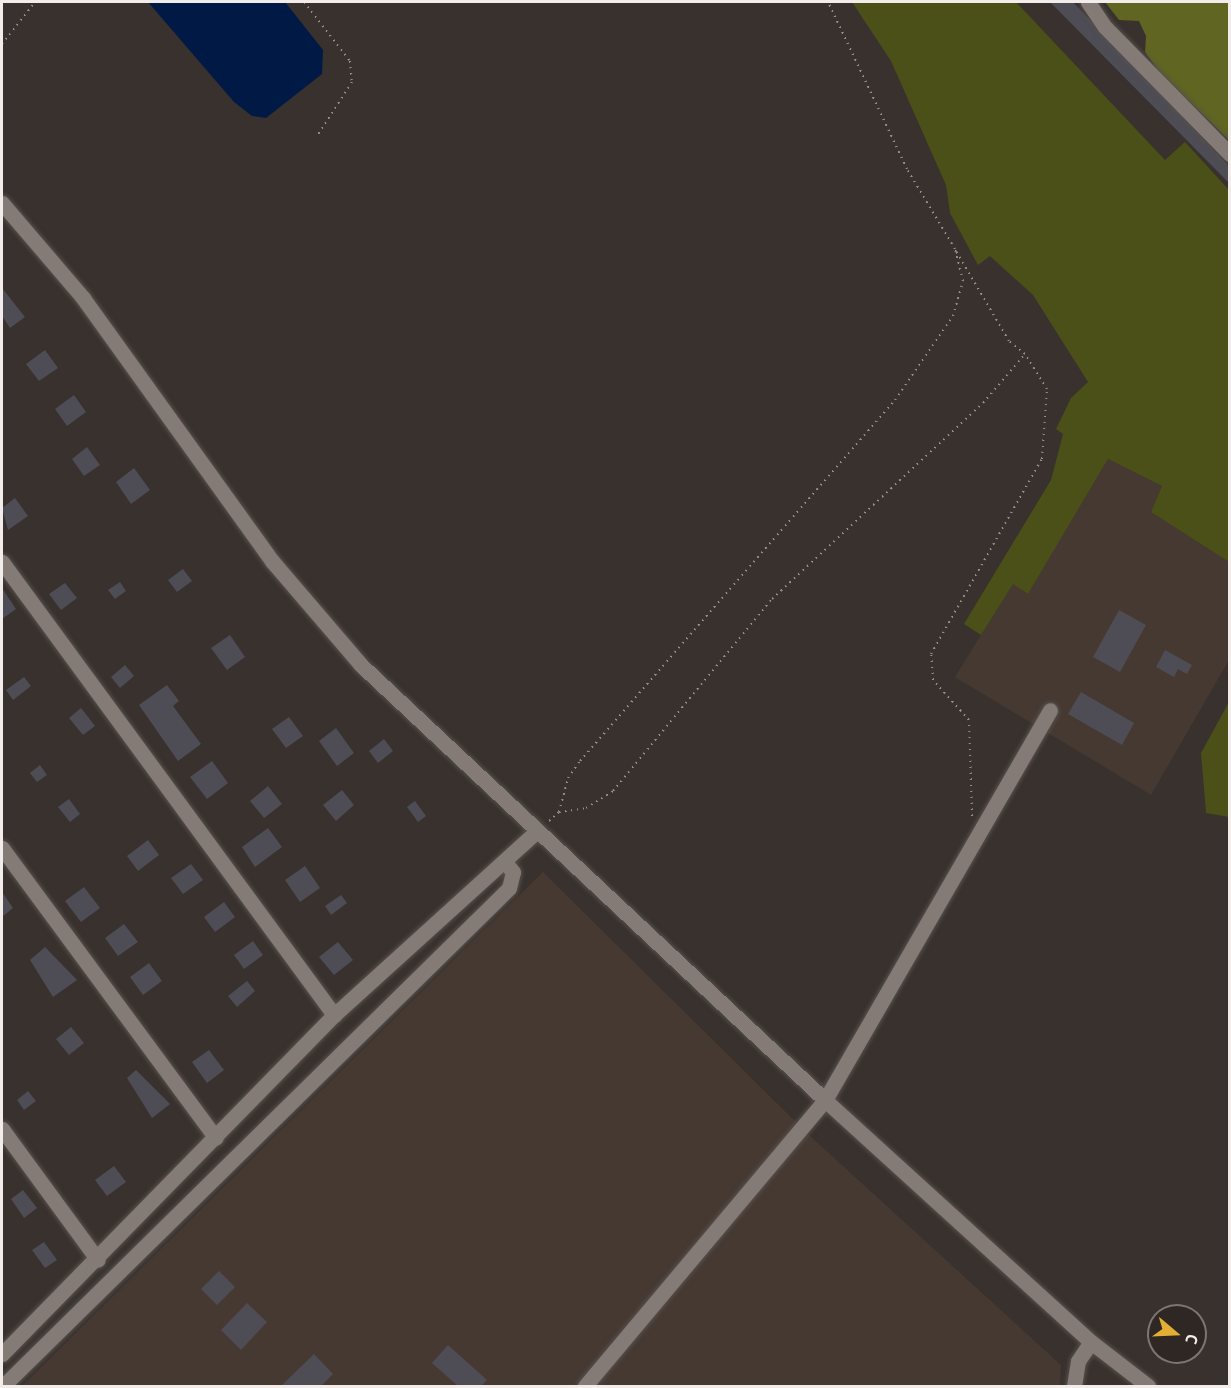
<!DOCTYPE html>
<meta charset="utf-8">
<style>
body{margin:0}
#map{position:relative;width:1231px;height:1388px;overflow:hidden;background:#38312d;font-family:"PT Sans",sans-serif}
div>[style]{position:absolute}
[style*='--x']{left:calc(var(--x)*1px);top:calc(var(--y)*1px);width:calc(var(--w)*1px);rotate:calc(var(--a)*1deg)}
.built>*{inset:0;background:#463932}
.green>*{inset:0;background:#4b5018}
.forest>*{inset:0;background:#606522}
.water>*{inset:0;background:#001a45}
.building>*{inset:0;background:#4e4d55}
.path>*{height:2px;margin-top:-1px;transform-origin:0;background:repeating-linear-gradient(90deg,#96908d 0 1.5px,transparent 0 6px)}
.roads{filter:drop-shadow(0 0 2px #56504d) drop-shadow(0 0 2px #56504d)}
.minor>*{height:15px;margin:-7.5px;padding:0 7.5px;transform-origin:7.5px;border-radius:7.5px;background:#847b77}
span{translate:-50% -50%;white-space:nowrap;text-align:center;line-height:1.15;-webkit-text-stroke:4.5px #2e2723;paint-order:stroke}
.frame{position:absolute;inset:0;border:3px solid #f2edeb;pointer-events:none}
.north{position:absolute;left:1147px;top:1304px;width:60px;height:60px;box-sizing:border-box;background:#2e2723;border:2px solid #7c7673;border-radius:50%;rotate:109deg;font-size:16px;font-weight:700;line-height:24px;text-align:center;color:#f2edeb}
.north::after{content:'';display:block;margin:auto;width:21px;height:27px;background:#e2af34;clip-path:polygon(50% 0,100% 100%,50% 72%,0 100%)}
</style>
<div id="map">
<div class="built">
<div style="clip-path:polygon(1108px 459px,1162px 486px,1151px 512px,1229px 562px,1229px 660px,1151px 795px,955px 677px,1013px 583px,1028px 594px)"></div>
<div style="clip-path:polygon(543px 872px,809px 1135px,1061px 1365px,1060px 1386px,22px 1386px)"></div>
</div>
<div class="green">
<div style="clip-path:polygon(852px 2px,1016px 2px,1165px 160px,1185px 142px,1229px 190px,1229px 562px,1151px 512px,1162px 486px,1108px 459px,1028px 594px,1013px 584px,981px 635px,964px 624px,1051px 480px,1063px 434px,1056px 429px,1071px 398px,1088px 382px,1033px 295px,990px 256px,978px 265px,950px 213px,946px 185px,891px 61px)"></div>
<div style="clip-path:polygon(1229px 702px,1229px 817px,1206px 813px,1201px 753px)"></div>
</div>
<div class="forest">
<div style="clip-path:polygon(1105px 2px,1229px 2px,1229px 140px,1161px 74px,1145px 52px,1146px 36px,1139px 21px,1119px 20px)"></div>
</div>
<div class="water">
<div style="clip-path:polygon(148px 2px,285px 2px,323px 50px,322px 74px,266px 118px,252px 116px,234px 102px)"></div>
</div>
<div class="building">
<div style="clip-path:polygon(1050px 2px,1073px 2px,1230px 167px,1230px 184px)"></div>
<div style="clip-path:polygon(2px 288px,25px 317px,10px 328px,2px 316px)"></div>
<div style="clip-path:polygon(45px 350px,58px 368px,39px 381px,26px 364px)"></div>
<div style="clip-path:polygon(74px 395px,86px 412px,67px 426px,55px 409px)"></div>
<div style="clip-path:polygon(87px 447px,100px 465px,84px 476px,72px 459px)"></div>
<div style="clip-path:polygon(134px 468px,150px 490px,131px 504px,116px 482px)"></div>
<div style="clip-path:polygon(15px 498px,28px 516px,8px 530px,2px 508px)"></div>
<div style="clip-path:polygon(183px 569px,192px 581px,177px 592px,168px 580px)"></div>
<div style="clip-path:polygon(120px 582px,126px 591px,115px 599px,108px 590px)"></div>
<div style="clip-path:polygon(65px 583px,77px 598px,61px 610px,49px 594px)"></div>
<div style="clip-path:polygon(2px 588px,16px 609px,2px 619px)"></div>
<div style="clip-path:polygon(1119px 610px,1146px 625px,1120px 672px,1093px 657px)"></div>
<div style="clip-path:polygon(230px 635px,245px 657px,227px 670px,211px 648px)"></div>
<div style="clip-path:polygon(1165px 650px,1192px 665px,1187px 674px,1178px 669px,1174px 677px,1156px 667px)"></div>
<div style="clip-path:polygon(125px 665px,134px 676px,120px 688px,111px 677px)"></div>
<div style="clip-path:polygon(24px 677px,31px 686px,13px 700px,6px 690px)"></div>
<div style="clip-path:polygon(167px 685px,179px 701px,173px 706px,201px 744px,178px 761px,139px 705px)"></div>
<div style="clip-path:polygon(1081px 692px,1134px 723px,1122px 745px,1068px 714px)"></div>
<div style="clip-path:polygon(81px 708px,95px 726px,83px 735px,69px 718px)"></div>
<div style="clip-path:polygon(289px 717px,303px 736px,286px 748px,272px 729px)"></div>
<div style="clip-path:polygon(336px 728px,354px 753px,337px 766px,319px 741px)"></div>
<div style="clip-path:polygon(384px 739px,393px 751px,378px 763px,369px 751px)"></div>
<div style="clip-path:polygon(212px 761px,228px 783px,207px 799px,190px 777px)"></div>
<div style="clip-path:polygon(40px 765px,47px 775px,37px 782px,30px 773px)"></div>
<div style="clip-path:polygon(268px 786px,282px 804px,264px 818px,250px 801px)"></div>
<div style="clip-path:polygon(342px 790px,354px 805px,336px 821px,323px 805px)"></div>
<div style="clip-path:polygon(69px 799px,80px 814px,70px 822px,58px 807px)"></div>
<div style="clip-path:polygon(415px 801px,426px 816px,418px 822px,407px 807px)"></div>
<div style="clip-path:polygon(268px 828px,282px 847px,255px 867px,242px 847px)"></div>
<div style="clip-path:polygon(148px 840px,159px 855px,138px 871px,127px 856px)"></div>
<div style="clip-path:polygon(191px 864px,203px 880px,183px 894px,171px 878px)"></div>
<div style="clip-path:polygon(305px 866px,320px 888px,300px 902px,285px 880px)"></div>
<div style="clip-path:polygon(84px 887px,100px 908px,81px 922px,65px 901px)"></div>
<div style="clip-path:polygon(2px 892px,13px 908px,2px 917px)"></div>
<div style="clip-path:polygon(341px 895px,347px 903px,331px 915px,325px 906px)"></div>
<div style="clip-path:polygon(224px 902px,235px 917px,215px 932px,204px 917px)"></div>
<div style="clip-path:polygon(124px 924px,138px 942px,118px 956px,105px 938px)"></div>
<div style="clip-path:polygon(253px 941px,263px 955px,244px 969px,234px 955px)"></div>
<div style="clip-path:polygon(338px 942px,353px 960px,334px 975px,319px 957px)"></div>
<div style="clip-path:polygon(45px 947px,77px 980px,53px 997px,30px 960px)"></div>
<div style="clip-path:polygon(149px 963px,162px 981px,143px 995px,130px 977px)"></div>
<div style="clip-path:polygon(247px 981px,255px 991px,237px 1007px,228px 996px)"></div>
<div style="clip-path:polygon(71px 1027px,84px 1043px,69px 1055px,56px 1039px)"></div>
<div style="clip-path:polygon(209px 1050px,224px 1070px,207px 1083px,192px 1062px)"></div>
<div style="clip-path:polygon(136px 1070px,170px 1104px,152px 1118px,127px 1078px)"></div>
<div style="clip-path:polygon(28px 1091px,36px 1101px,24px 1110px,17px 1100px)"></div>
<div style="clip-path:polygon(114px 1166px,126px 1182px,107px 1196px,95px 1180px)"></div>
<div style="clip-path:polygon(23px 1190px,37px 1208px,24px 1218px,11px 1199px)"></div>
<div style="clip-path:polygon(44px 1242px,57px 1260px,45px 1268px,32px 1250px)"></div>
<div style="clip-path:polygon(219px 1271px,235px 1287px,217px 1305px,201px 1289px)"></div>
<div style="clip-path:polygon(247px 1303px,267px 1322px,241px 1350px,221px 1330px)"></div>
<div style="clip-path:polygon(448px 1345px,487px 1380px,481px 1386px,458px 1386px,432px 1363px)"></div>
<div style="clip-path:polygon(314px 1354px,333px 1374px,321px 1386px,281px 1386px)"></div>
</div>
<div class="path">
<div style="--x:304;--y:2;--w:75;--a:52.1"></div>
<div style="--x:350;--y:61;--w:21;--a:85"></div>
<div style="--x:352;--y:82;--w:64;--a:122.9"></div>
<div style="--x:2;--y:44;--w:53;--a:-51.8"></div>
<div style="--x:559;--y:812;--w:27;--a:-8"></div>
<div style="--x:586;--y:808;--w:32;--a:-32"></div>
<div style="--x:613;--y:791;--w:249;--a:-50.4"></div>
<div style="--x:772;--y:599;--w:288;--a:-42.9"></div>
<div style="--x:983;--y:403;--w:65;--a:-49.4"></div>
<div style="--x:1025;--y:354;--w:21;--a:-141"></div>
<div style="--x:1009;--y:341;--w:104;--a:-120.5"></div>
<div style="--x:972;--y:816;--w:96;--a:-91.8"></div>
<div style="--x:969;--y:720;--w:54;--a:-132"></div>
<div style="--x:933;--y:680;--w:26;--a:-94"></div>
<div style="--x:931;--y:654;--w:224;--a:-60.4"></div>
<div style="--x:1042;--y:459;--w:70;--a:-85.9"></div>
<div style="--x:1047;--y:389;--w:41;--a:-122.2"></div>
<div style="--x:549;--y:821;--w:13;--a:-42"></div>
<div style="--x:559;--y:812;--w:35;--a:-75"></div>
<div style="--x:568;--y:778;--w:21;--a:-55"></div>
<div style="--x:580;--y:761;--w:479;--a:-48.9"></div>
<div style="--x:895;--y:400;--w:102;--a:-55.4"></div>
<div style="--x:953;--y:316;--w:36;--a:-74"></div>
<div style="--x:963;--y:281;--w:33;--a:-104"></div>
<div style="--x:955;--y:249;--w:93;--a:-121"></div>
<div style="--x:907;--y:169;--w:185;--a:-115.3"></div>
</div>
<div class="roads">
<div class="minor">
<div style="--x:1088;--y:2;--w:30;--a:56"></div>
<div style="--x:1105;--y:27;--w:178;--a:45.5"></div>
<div style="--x:2;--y:203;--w:125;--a:49.5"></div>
<div style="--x:83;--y:298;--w:324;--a:54.3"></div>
<div style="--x:272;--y:561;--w:137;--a:49.4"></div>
<div style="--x:361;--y:665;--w:636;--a:43.15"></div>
<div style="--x:825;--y:1100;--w:360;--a:42.3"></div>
<div style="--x:1091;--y:1342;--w:72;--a:37.7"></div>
<div style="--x:2;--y:562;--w:562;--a:53.76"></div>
<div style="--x:2;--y:848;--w:360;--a:53.6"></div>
<div style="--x:2;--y:1129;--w:162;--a:53.8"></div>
<div style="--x:2;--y:1354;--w:474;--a:-45.6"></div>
<div style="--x:334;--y:1015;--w:273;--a:-42.2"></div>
<div style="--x:3;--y:1386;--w:710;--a:-44.54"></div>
<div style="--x:509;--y:888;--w:16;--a:-76"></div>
<div style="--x:513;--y:872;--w:14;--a:-129"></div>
<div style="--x:585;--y:1386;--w:373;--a:-50"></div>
<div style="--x:825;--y:1100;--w:450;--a:-60"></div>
<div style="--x:1074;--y:1386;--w:25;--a:-81"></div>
<div style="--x:1078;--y:1361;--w:23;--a:-56"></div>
</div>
</div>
<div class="frame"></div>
<div class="north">С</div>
</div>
